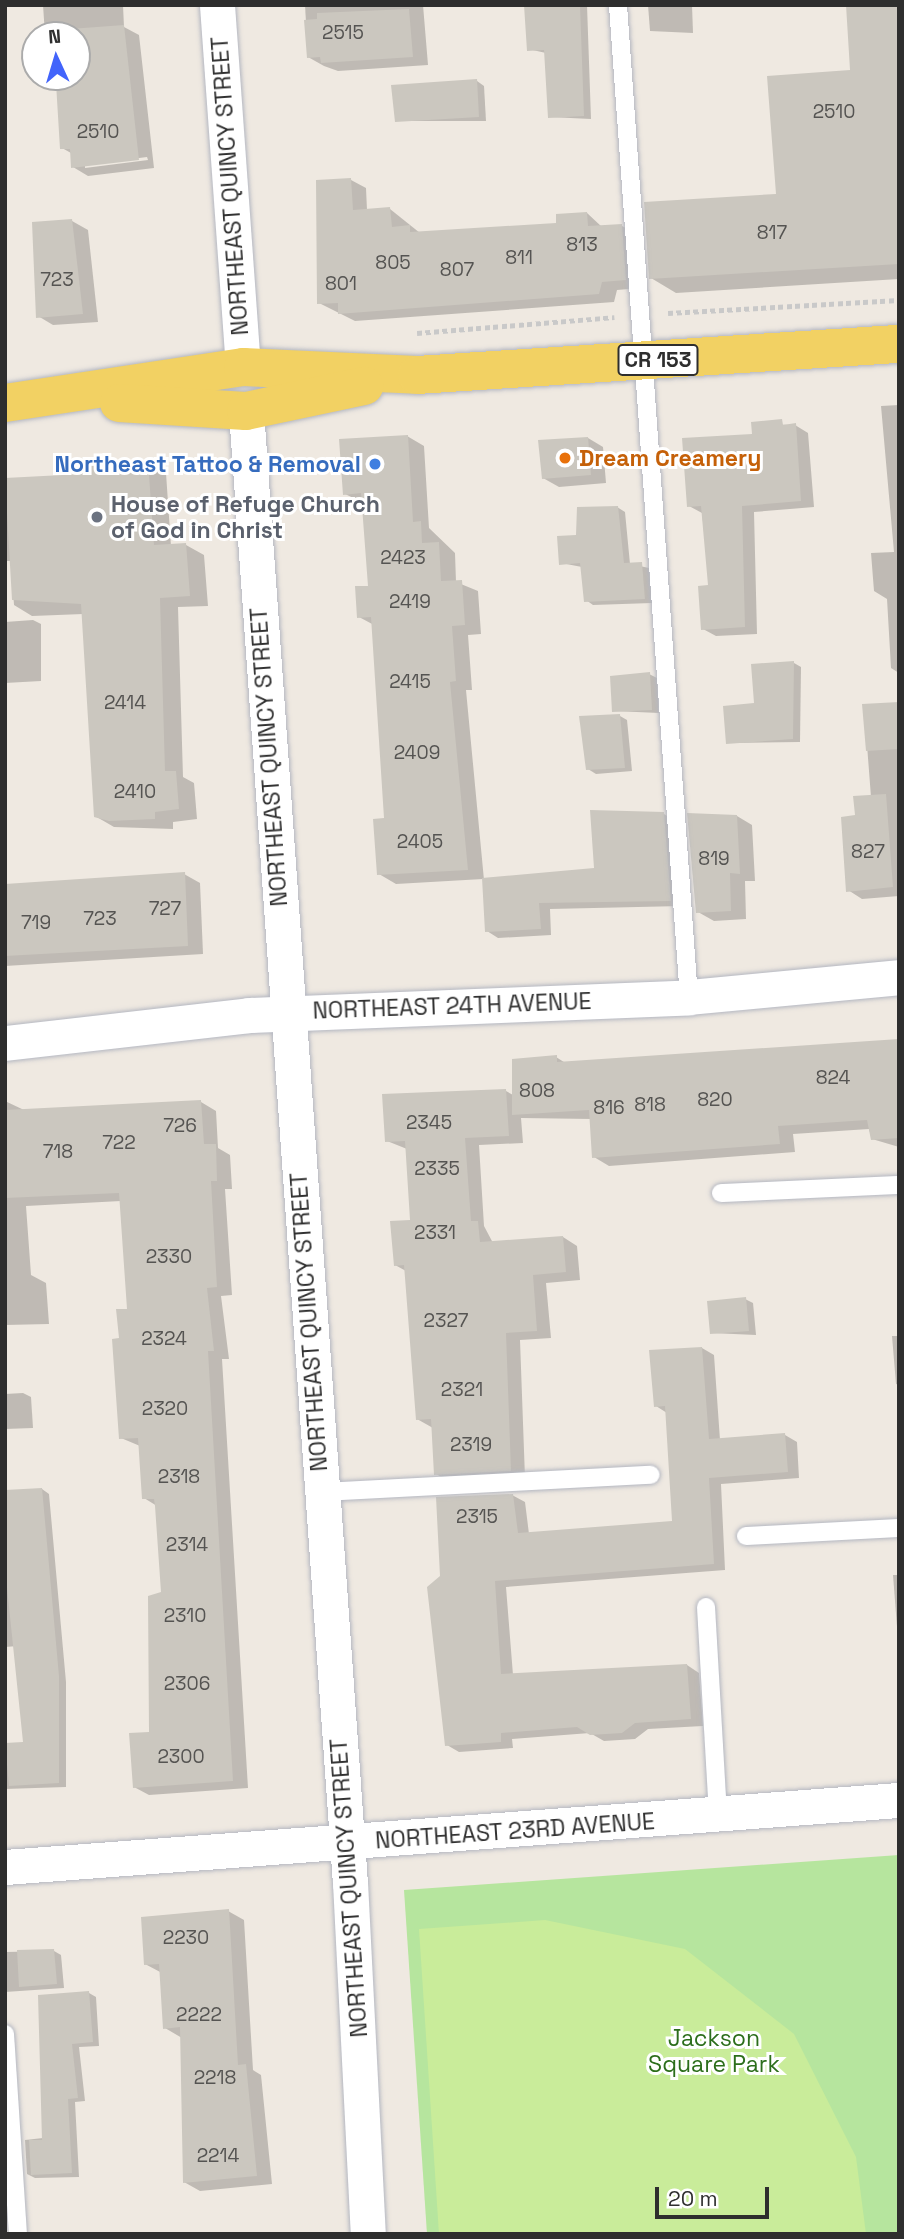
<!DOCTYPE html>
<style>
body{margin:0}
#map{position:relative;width:904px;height:2239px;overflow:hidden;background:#efe9e1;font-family:"Space Grotesk",sans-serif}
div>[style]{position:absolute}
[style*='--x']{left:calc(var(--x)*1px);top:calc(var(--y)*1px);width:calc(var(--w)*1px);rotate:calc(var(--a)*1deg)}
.green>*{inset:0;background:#b6e59e}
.pitch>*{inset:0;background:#c9ec9a}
.shadow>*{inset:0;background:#0003}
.building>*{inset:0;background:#cbc7bf}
.path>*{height:4.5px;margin-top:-2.25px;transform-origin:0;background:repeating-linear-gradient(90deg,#c9c9c9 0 5px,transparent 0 8.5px)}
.roads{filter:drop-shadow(0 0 2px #b4b7c1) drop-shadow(0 0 2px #b4b7c1)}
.service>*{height:18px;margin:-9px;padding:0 9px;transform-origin:9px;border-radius:9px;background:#fff}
.minor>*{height:35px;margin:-17.5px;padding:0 17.5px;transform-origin:17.5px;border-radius:17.5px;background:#fff}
.primary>*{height:38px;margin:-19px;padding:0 19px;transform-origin:19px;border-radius:19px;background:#f2d163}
.dots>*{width:19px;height:19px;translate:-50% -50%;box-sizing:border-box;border:4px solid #fff;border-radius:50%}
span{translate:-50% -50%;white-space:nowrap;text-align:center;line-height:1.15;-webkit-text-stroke:6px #fff;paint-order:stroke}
.number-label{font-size:19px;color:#555452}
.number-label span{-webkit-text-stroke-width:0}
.shield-label span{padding:2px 5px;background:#fff;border:2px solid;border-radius:5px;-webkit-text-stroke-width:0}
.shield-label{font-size:21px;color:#2e2e2e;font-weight:700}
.street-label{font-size:23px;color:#2e2e2e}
.food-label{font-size:23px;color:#c56008;font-weight:700}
.left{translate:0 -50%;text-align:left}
.shop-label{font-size:23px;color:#366cbe;font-weight:700}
.right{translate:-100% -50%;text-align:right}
.worship-label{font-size:23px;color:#5b616d;font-weight:700}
.park-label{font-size:23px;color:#2c6e1b}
.frame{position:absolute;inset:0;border:7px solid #2e2e2e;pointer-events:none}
.north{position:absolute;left:21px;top:21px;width:70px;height:70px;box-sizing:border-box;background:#fff;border:2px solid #ababab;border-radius:50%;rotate:356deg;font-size:19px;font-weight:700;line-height:28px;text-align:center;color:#2e2e2e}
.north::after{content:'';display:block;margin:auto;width:24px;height:32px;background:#4264fb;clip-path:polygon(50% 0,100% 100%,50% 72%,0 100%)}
.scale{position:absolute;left:655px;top:2187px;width:114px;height:32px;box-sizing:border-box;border:4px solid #2e2e2e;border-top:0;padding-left:9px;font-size:21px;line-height:24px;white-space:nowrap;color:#2e2e2e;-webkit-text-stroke:5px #fff;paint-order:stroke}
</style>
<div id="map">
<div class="green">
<div style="clip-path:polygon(899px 1855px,899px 2234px,427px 2234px,404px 1890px)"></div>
</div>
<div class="pitch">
<div style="clip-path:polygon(545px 1920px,685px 1949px,794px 2034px,856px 2157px,866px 2234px,439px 2234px,419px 1929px)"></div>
</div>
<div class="shadow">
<div style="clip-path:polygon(evenodd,43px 5px,123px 5px,124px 27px,139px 35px,154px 168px,88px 176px,73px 167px,71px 153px,62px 148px,58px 88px,48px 77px,77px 77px,77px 35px,45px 35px,43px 5px,147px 157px,148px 160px,85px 168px,85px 165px,147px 157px)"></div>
<div style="clip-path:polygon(305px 5px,423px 5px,428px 65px,338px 71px,324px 66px,308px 57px)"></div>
<div style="clip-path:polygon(525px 5px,587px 5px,591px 119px,550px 117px,546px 53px,528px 49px)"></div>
<div style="clip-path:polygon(648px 5px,692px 5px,693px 33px,650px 31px)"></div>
<div style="clip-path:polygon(899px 5px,899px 279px,676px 293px,651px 278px,777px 196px)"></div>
<div style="clip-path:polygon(477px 81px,484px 86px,486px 121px,397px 121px)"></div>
<div style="clip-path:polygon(351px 180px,366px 188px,367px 210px,390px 209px,420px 233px,558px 225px,587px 213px,602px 227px,622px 226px,637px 234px,641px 288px,617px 290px,614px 302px,355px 321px,319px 303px)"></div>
<div style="clip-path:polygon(72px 221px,88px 230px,98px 322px,53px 325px,38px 316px)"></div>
<div style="clip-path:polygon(899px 405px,899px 673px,891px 668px,887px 599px,874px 591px,871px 553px,894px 552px,881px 406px)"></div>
<div style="clip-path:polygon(753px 424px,795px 425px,808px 433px,814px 507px,754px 512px,757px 634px,716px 636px,703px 629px,710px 587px,702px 513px,689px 506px,754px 436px)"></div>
<div style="clip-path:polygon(407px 436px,424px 446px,429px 528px,455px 553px,456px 582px,478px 591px,481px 634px,468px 635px,472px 690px,466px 690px,484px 880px,596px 869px,664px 814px,675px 821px,682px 906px,550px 909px,551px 935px,498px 938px,487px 931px,483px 879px,396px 884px,379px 874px,386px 820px,374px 625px,359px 617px,370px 587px,364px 503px,345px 494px)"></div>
<div style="clip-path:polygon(588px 438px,603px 447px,606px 483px,559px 487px,543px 478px)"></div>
<div style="clip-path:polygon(148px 463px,166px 473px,171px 546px,186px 545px,204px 555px,208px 606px,178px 607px,183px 777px,194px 783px,197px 819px,173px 822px,173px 829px,114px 827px,95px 816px,83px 614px,32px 616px,14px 605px,11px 561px,5px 561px,5px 480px,84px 476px)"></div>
<div style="clip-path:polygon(617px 507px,625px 512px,630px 564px,649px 568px,652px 603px,593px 605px,586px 600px,582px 567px,561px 563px,578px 536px)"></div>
<div style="clip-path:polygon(33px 620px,41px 624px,41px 681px,5px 683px,5px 622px)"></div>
<div style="clip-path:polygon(794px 663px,801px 667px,800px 742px,727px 743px)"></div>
<div style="clip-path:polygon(649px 674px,657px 678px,659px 713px,614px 711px)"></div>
<div style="clip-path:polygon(864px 706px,899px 706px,899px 896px,862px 899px,848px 890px,871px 797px)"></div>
<div style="clip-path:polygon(620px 716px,627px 720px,632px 771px,596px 774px,588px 769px)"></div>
<div style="clip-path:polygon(737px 816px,752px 825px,755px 881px,745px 881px,746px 919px,714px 921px,698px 912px)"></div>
<div style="clip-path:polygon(184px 874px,200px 883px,203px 954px,5px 966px,5px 886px)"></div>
<div style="clip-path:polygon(899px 1041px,899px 1147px,872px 1139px,869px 1129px,793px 1134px,795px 1152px,609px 1166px,594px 1157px,592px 1119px,521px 1118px,523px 1143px,479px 1145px,484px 1226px,493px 1243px,563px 1237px,577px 1246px,580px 1280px,546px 1283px,551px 1338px,520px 1340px,525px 1478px,450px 1482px,436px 1474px,433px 1428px,417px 1419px,406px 1271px,395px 1265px,412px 1221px,407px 1149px,387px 1141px,506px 1091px,513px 1095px,514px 1060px,556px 1057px,567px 1064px)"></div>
<div style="clip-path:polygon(5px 1101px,24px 1110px,201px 1102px,216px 1111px,218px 1148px,230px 1155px,232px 1189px,225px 1189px,232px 1295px,221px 1296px,229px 1359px,222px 1359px,248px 1788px,149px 1795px,134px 1787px,151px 1733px,162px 1593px,157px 1506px,144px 1498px,140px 1446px,121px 1438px,121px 1339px,129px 1310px,121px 1201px,26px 1206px,31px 1275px,46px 1283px,49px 1324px,5px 1325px)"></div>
<div style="clip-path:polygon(745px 1299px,753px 1303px,756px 1335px,711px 1333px)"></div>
<div style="clip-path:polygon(892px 1336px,899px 1336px,899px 1385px,896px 1384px)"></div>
<div style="clip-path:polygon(702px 1348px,714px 1355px,720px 1440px,785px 1435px,797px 1442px,799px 1478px,721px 1484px,725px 1570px,506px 1587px,513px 1675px,687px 1665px,699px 1673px,703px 1726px,648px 1729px,635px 1739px,604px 1741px,590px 1733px,512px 1739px,513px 1748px,459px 1752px,447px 1745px,442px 1577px,512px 1495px,525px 1502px,529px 1534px,673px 1523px,667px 1413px,656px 1406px)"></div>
<div style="clip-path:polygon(23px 1393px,31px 1397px,33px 1428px,5px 1429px,5px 1394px)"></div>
<div style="clip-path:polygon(42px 1489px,49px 1494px,66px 1682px,66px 1787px,5px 1789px,5px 1745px,25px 1744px,18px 1646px,5px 1647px,5px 1491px)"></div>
<div style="clip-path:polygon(893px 1575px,899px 1575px,899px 1653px)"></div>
<div style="clip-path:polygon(228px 1911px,244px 1920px,253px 2070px,261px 2075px,272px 2184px,200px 2191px,184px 2182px,182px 2038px,165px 2028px,162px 1973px,145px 1964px)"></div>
<div style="clip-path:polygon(54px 1951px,61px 1955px,64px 1988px,5px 1992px,5px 1952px)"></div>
<div style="clip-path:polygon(89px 1993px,96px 1997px,99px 2046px,79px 2047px,85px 2101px,75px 2102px,79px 2177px,35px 2178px,27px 2174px,25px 2140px,43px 2138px,40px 1997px)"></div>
</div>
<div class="building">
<div style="clip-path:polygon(524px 5px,580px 5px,584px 116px,548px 118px,544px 50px,527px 51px)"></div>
<div style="clip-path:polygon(846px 5px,899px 5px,899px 264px,649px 279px,644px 202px,776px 194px,767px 76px,850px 70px)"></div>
<div style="clip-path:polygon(409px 9px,413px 57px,321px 63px,320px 57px,307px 58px,304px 20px,317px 19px,317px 13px)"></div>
<div style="clip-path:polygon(124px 25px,139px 160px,71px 168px,70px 149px,60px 149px,56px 83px,47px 83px,46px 77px,77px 77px,77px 35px,43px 31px)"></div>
<div style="clip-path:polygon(477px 79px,479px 117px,395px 122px,391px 85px)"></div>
<div style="clip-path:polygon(351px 178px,353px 210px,390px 207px,392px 227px,410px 225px,410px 232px,556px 223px,556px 214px,587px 212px,588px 226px,622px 224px,626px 280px,602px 282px,599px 294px,338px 314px,338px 303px,317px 304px,316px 180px)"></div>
<div style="clip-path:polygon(72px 219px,83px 314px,36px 318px,32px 222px)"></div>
<div style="clip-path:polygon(782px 419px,783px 425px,796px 423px,801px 501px,742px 506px,745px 627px,701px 630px,698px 586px,708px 585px,701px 506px,687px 507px,682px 438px,752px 434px,751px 422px)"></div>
<div style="clip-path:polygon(408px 435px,413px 522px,421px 521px,422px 543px,439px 542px,441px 581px,462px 580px,465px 625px,452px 626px,456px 681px,450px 682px,468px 870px,377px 875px,373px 819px,384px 818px,371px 617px,357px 618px,355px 586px,368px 586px,361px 493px,343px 495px,339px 439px)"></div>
<div style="clip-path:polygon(588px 437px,591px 475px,542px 479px,538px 440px)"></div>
<div style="clip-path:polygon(148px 461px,154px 545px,186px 543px,190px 596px,160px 598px,165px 771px,176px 771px,179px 809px,155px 812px,155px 819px,109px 821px,94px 817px,81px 604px,12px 600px,5px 478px,82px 474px,82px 466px)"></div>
<div style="clip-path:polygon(618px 506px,624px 563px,642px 562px,645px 599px,584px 602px,580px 563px,559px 565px,557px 536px,576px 535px,577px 507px)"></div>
<div style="clip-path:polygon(794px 661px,793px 739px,726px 744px,723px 706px,754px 703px,751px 664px)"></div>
<div style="clip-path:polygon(650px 672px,652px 710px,612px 712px,610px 676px)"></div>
<div style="clip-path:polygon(899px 702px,899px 749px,866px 751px,862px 704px)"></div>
<div style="clip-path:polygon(620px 714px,625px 768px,586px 770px,579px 716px)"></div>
<div style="clip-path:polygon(886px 794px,893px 887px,846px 892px,841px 817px,855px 815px,853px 796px)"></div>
<div style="clip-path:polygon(590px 810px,664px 812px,671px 901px,539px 903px,541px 929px,485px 932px,482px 878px,594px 868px)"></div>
<div style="clip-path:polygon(687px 813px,737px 815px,740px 874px,730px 873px,731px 911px,696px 913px)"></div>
<div style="clip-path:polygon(185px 872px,188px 946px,5px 956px,5px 884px)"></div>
<div style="clip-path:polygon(899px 1039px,899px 1138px,871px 1140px,867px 1120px,778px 1126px,780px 1144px,592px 1158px,589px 1110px,512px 1115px,512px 1059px,557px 1055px,557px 1062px)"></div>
<div style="clip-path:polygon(506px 1089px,509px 1136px,465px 1138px,471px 1221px,478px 1221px,480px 1242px,563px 1236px,566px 1272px,533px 1275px,537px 1331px,506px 1333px,511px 1471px,434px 1475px,431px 1419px,416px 1420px,404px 1265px,394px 1266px,390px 1221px,410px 1220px,405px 1141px,385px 1142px,382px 1094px)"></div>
<div style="clip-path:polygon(201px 1100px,204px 1144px,216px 1144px,217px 1181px,211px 1181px,217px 1287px,207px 1288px,214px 1351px,208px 1351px,233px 1781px,133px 1788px,129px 1733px,149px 1732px,148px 1596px,161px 1592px,155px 1506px,154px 1499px,142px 1499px,138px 1438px,119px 1439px,112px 1339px,119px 1338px,116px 1309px,127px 1309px,119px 1193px,5px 1198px,5px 1110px)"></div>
<div style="clip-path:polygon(746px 1297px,749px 1331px,710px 1334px,707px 1301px)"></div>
<div style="clip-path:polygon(702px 1347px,709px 1439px,785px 1433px,788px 1472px,709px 1478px,714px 1564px,495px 1581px,501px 1674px,687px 1664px,691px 1719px,635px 1723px,622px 1733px,590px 1735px,577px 1727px,501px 1733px,501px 1742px,445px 1746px,427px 1587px,440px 1576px,436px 1497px,513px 1494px,518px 1533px,672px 1521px,665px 1406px,654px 1407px,649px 1350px)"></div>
<div style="clip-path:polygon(42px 1488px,59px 1676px,59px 1783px,9px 1786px,5px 1743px,23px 1742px,6px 1578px,5px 1490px)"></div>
<div style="clip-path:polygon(229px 1909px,238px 2065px,246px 2064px,257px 2176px,183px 2183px,180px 2027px,163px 2029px,159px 1964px,144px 1965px,141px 1917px)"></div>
<div style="clip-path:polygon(54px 1949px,57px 1984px,19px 1987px,17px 1950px)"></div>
<div style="clip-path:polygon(89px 1991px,93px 2042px,72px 2044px,78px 2098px,68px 2099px,72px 2173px,31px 2175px,29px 2140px,42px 2140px,38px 1995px)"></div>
</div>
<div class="path">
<div style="--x:668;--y:313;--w:231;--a:-3.2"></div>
<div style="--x:417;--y:333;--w:198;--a:-4.6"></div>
</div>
<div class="roads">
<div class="service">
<div style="--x:618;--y:5;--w:995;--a:85.91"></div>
<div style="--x:721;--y:1193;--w:178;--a:-2.6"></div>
<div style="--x:322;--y:1492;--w:329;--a:-3"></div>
<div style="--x:746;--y:1536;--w:153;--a:-3"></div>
<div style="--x:706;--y:1607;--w:210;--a:86.7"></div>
<div style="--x:5;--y:2034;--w:200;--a:86.3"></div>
</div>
<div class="minor">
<div style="--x:217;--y:5;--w:363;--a:85.9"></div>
<div style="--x:246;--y:411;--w:1475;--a:85.96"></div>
<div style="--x:350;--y:1882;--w:352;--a:87.1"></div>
<div style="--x:5;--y:1043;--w:246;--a:-6.5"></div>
<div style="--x:249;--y:1015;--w:440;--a:-2.3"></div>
<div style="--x:689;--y:997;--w:211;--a:-5.4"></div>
<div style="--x:5;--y:1867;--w:897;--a:-4.29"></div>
</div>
<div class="primary">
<div style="--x:5;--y:403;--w:241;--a:-8.6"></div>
<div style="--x:243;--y:367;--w:174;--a:2.6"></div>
<div style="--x:417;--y:375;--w:483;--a:-3.7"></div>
<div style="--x:119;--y:403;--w:127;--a:3.6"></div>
<div style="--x:246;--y:411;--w:121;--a:-12"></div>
</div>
</div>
<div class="dots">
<div style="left:565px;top:458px;background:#e8710a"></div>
<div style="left:375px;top:464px;background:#3f7fe0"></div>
<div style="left:97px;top:517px;background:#6b7280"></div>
</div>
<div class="number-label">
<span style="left:343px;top:33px">2515</span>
<span style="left:834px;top:112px">2510</span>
<span style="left:98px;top:132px">2510</span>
<span style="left:772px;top:233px">817</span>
<span style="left:582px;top:245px">813</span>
<span style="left:519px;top:258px">811</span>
<span style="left:393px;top:263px">805</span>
<span style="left:457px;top:270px">807</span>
<span style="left:57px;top:280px">723</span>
<span style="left:341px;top:284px">801</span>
<span style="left:403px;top:558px">2423</span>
<span style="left:410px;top:602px">2419</span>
<span style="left:410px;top:682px">2415</span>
<span style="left:125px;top:703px">2414</span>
<span style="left:417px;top:753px">2409</span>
<span style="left:135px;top:792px">2410</span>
<span style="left:420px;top:842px">2405</span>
<span style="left:868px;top:852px">827</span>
<span style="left:714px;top:859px">819</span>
<span style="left:165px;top:909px">727</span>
<span style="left:100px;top:919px">723</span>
<span style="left:36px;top:923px">719</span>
<span style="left:833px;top:1078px">824</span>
<span style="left:537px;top:1091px">808</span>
<span style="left:715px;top:1100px">820</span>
<span style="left:650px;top:1105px">818</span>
<span style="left:609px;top:1108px">816</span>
<span style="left:429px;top:1123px">2345</span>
<span style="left:180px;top:1126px">726</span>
<span style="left:119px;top:1143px">722</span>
<span style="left:58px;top:1152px">718</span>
<span style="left:437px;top:1169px">2335</span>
<span style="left:435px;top:1233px">2331</span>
<span style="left:169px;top:1257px">2330</span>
<span style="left:446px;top:1321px">2327</span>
<span style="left:164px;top:1339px">2324</span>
<span style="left:462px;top:1390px">2321</span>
<span style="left:165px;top:1409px">2320</span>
<span style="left:471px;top:1445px">2319</span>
<span style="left:179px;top:1477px">2318</span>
<span style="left:477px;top:1517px">2315</span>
<span style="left:187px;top:1545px">2314</span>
<span style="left:185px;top:1616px">2310</span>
<span style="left:187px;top:1684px">2306</span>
<span style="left:181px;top:1757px">2300</span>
<span style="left:186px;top:1938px">2230</span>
<span style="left:199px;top:2015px">2222</span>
<span style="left:215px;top:2078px">2218</span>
<span style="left:218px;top:2156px">2214</span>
</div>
<div class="shield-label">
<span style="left:658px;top:360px">CR 153</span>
</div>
<div class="street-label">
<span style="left:230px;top:186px;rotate:-94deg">NORTHEAST QUINCY STREET</span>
<span style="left:269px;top:757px;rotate:-94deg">NORTHEAST QUINCY STREET</span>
<span style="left:452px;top:1006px;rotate:-2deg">NORTHEAST 24TH AVENUE</span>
<span style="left:309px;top:1322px;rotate:-94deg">NORTHEAST QUINCY STREET</span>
<span style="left:515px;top:1831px;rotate:-4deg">NORTHEAST 23RD AVENUE</span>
<span style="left:349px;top:1888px;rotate:-94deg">NORTHEAST QUINCY STREET</span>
</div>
<div class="food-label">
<span class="left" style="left:579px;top:458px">Dream Creamery</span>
</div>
<div class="shop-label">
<span class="right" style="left:361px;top:464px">Northeast Tattoo &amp; Removal</span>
</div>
<div class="worship-label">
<span class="left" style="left:111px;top:517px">House of Refuge Church<br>of God in Christ</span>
</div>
<div class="park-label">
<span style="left:714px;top:2051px">Jackson<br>Square Park</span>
</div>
<div class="frame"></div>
<div class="north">N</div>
<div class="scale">20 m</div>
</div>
